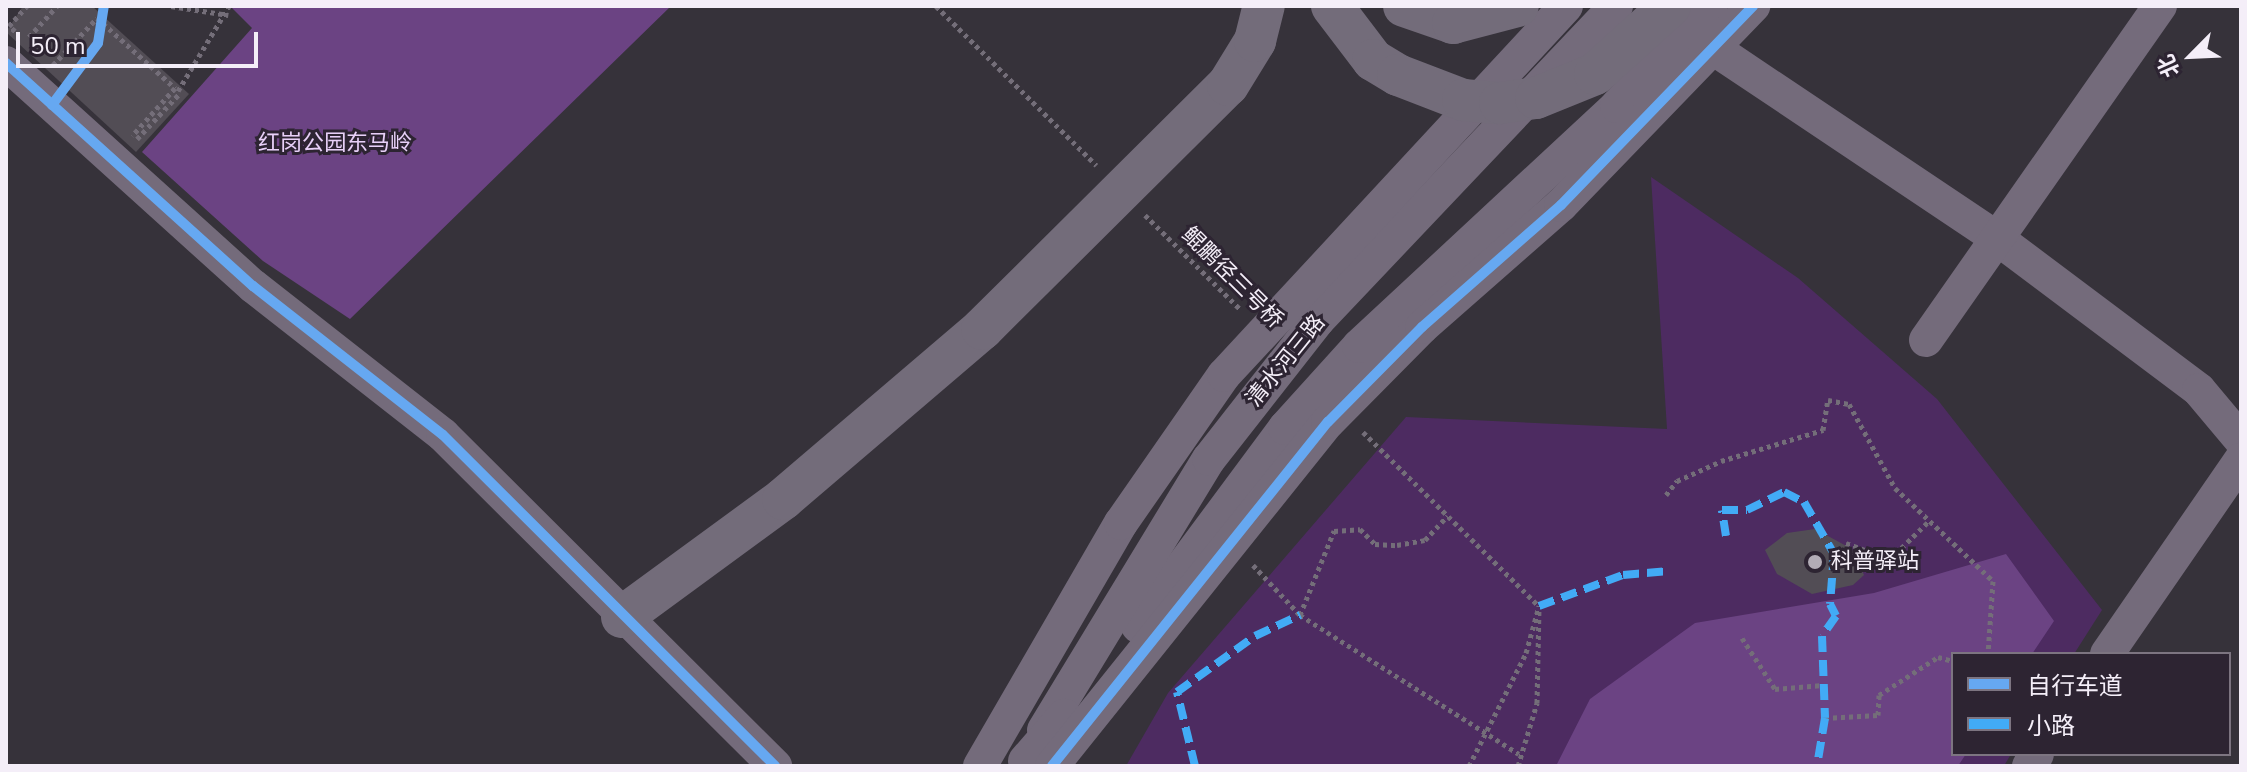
<!DOCTYPE html>
<meta charset="utf-8">
<style>
body{margin:0}
#map{position:relative;width:2247px;height:772px;overflow:hidden;background:#36323a;font-family:"Nunito Sans","Noto Sans SC",sans-serif}
div>[style]{position:absolute}
[style*='--x']{left:calc(var(--x)*1px);top:calc(var(--y)*1px);width:calc(var(--w)*1px);rotate:calc(var(--a)*1deg)}
.green>*{inset:0;background:#4d2b61}
.forest>*{inset:0;background:#6b4383}
.building>*{inset:0;background:#524d55}
.path>*{height:5px;margin-top:-2.5px;transform-origin:0;background:repeating-linear-gradient(90deg,#746e79 0 4px,transparent 0 8px)}
.minor>*{height:34px;margin:-17px;padding:0 17px;transform-origin:17px;border-radius:17px;background:#746b7b}
.major>*{height:42px;margin:-21px;padding:0 21px;transform-origin:21px;border-radius:21px;background:#736c7a}
.quiet>*{height:8px;margin-top:-4px;transform-origin:0;background:repeating-linear-gradient(90deg,#42abf6 0 16px,transparent 0 24px)}
.cycleway>*{height:10px;margin:-5px;padding:0 5px;transform-origin:5px;border-radius:5px;background:#66a8f1}
.dots>*{width:22px;height:22px;translate:-50% -50%;box-sizing:border-box;border:4px solid #2d2432;border-radius:50%}
span{translate:-50% -50%;white-space:nowrap;text-align:center;line-height:1.15;-webkit-text-stroke:6px #2d2432;paint-order:stroke}
.park-label{font-size:22px;color:#e8d0f8}
.street-label{font-size:22px;color:#f4eef8}
.poi-label{font-size:22px;color:#f4eef8}
.left{translate:0 -50%;text-align:left}
.frame{position:absolute;inset:0;border:8px solid #f4eef8;pointer-events:none}
.legend{position:absolute;left:1951px;top:652px;width:280px;height:104px;box-sizing:border-box;background:#2d2432;border:2px solid #7d7581;margin:0;padding:10px 14px;list-style:none;font-size:24px;color:#f4eef8}
.legend li{display:flex;align-items:center;gap:16px;height:40px}
.legend b{width:40px;border:2px solid #7d7581}
.north{position:absolute;left:2151px;top:16px;width:80px;height:80px;-webkit-text-stroke:6px #2d2432;paint-order:stroke;rotate:246deg;font-size:22px;font-weight:700;line-height:32px;text-align:center;color:#f4eef8}
.north::after{content:'';display:block;margin:auto;width:28px;height:36px;background:#f4eef8;clip-path:polygon(50% 0,100% 100%,50% 72%,0 100%)}
.scale{position:absolute;left:16px;top:32px;width:242px;height:36px;box-sizing:border-box;border:4px solid #f4eef8;border-top:0;padding-left:10px;font-size:24px;line-height:28px;white-space:nowrap;color:#f4eef8;-webkit-text-stroke:6px #2d2432;paint-order:stroke}
</style>
<div id="map">
<div class="green">
<div style="clip-path:polygon(1651px 177px,1798px 278px,1937px 399px,2102px 610px,2074px 654px,1953px 654px,1953px 754px,2011px 754px,2004px 766px,1126px 766px,1168px 693px,1406px 417px,1667px 429px)"></div>
</div>
<div class="forest">
<div style="clip-path:polygon(230px 6px,671px 6px,350px 319px,263px 261px,142px 152px,252px 28px)"></div>
<div style="clip-path:polygon(2006px 554px,2054px 621px,2032px 654px,1953px 654px,1953px 754px,1966px 754px,1958px 766px,1556px 766px,1590px 699px,1695px 623px,1874px 593px)"></div>
</div>
<div class="building">
<div style="clip-path:polygon(23px 6px,92px 6px,189px 94px,136px 152px,6px 32px)"></div>
<div style="clip-path:polygon(1815px 529px,1852px 549px,1864px 575px,1853px 585px,1812px 594px,1777px 574px,1765px 550px,1787px 533px)"></div>
</div>
<div class="path">
<div style="--x:171;--y:6;--w:58;--a:9"></div>
<div style="--x:936;--y:6;--w:226;--a:44.8"></div>
<div style="--x:15;--y:31;--w:8;--a:-140"></div>
<div style="--x:9;--y:26;--w:27;--a:-48"></div>
<div style="--x:29;--y:37;--w:42;--a:-47.9"></div>
<div style="--x:53;--y:65;--w:64;--a:-46.9"></div>
<div style="--x:97;--y:18;--w:105;--a:41.9"></div>
<div style="--x:175;--y:88;--w:64;--a:131.9"></div>
<div style="--x:178;--y:91;--w:99;--a:-59"></div>
<div style="--x:137;--y:139;--w:63;--a:-46.9"></div>
<div style="--x:1145;--y:215;--w:134;--a:44.7"></div>
<div style="--x:1363;--y:432;--w:247;--a:44.7"></div>
<div style="--x:1666;--y:495;--w:18;--a:-52"></div>
<div style="--x:1677;--y:481;--w:48;--a:-24.4"></div>
<div style="--x:1721;--y:461;--w:107;--a:-16.9"></div>
<div style="--x:1823;--y:430;--w:30;--a:-81"></div>
<div style="--x:1828;--y:400;--w:21;--a:11"></div>
<div style="--x:1849;--y:404;--w:96;--a:61.3"></div>
<div style="--x:1895;--y:488;--w:135;--a:43.5"></div>
<div style="--x:1993;--y:581;--w:73;--a:93.9"></div>
<div style="--x:1846;--y:543;--w:47;--a:20"></div>
<div style="--x:1890;--y:559;--w:53;--a:-44.2"></div>
<div style="--x:1253;--y:565;--w:69;--a:46.8"></div>
<div style="--x:1300;--y:615;--w:259;--a:32.4"></div>
<div style="--x:1300;--y:615;--w:91;--a:-68"></div>
<div style="--x:1334;--y:531;--w:26;--a:-4"></div>
<div style="--x:1360;--y:529;--w:21;--a:45"></div>
<div style="--x:1375;--y:544;--w:22;--a:3"></div>
<div style="--x:1397;--y:545;--w:28;--a:-10"></div>
<div style="--x:1425;--y:540;--w:33;--a:-47"></div>
<div style="--x:1742;--y:638;--w:61;--a:57.1"></div>
<div style="--x:1775;--y:689;--w:48;--a:-4.8"></div>
<div style="--x:1825;--y:718;--w:53;--a:-3.2"></div>
<div style="--x:1878;--y:715;--w:20;--a:-87"></div>
<div style="--x:1879;--y:695;--w:70;--a:-32.8"></div>
<div style="--x:1938;--y:657;--w:16;--a:15"></div>
<div style="--x:1469;--y:766;--w:127;--a:-63.2"></div>
<div style="--x:1526;--y:653;--w:49;--a:-74.5"></div>
<div style="--x:1518;--y:766;--w:66;--a:-73.2"></div>
<div style="--x:1537;--y:703;--w:92;--a:-88.8"></div>
</div>
<div class="minor">
<div style="--x:1713;--y:48;--w:343;--a:33.8"></div>
<div style="--x:1998;--y:239;--w:251;--a:36.9"></div>
<div style="--x:2199;--y:390;--w:65;--a:50"></div>
<div style="--x:6;--y:63;--w:333;--a:42.1"></div>
<div style="--x:253;--y:286;--w:241;--a:38.1"></div>
<div style="--x:443;--y:435;--w:469;--a:44.9"></div>
<div style="--x:1926;--y:340;--w:408;--a:-55"></div>
<div style="--x:1138;--y:626;--w:247;--a:-53.4"></div>
<div style="--x:1285;--y:428;--w:110;--a:-47.9"></div>
<div style="--x:1359;--y:346;--w:352;--a:-42.9"></div>
<div style="--x:1617;--y:106;--w:137;--a:-46.8"></div>
<div style="--x:2107;--y:654;--w:236;--a:-55.4"></div>
<div style="--x:1044;--y:730;--w:317;--a:-58.7"></div>
<div style="--x:1209;--y:459;--w:177;--a:-51.9"></div>
<div style="--x:1318;--y:320;--w:433;--a:-46.5"></div>
<div style="--x:1025;--y:761;--w:60;--a:-49.1"></div>
<div style="--x:980;--y:766;--w:281;--a:-59.9"></div>
<div style="--x:1121;--y:523;--w:180;--a:-55.2"></div>
<div style="--x:1224;--y:375;--w:503;--a:-47.17"></div>
<div style="--x:1052;--y:766;--w:441;--a:-51.3"></div>
<div style="--x:1328;--y:422;--w:134;--a:-45.3"></div>
<div style="--x:1422;--y:327;--w:185;--a:-41.3"></div>
<div style="--x:1561;--y:205;--w:277;--a:-46"></div>
<div style="--x:2029;--y:766;--w:14;--a:-56"></div>
</div>
<div class="major">
<div style="--x:1332;--y:6;--w:68;--a:52.8"></div>
<div style="--x:1373;--y:60;--w:29;--a:31"></div>
<div style="--x:1398;--y:75;--w:70;--a:21"></div>
<div style="--x:1463;--y:100;--w:37;--a:5"></div>
<div style="--x:1500;--y:103;--w:36;--a:-8"></div>
<div style="--x:1536;--y:98;--w:64;--a:-22.1"></div>
<div style="--x:1595;--y:74;--w:101;--a:-42.2"></div>
<div style="--x:1404;--y:6;--w:52;--a:19.1"></div>
<div style="--x:1453;--y:23;--w:67;--a:-14.7"></div>
<div style="--x:622;--y:617;--w:200;--a:-36.2"></div>
<div style="--x:783;--y:499;--w:262;--a:-40.5"></div>
<div style="--x:982;--y:329;--w:346;--a:-44.8"></div>
<div style="--x:1228;--y:85;--w:52;--a:-58.5"></div>
<div style="--x:1255;--y:41;--w:36;--a:-76"></div>
</div>
<div class="quiet">
<div style="--x:1726;--y:536;--w:26;--a:-99"></div>
<div style="--x:1722;--y:510;--w:25;--a:0"></div>
<div style="--x:1747;--y:510;--w:41;--a:-25.9"></div>
<div style="--x:1784;--y:492;--w:22;--a:27"></div>
<div style="--x:1804;--y:502;--w:60;--a:60"></div>
<div style="--x:1834;--y:554;--w:50;--a:94.6"></div>
<div style="--x:1830;--y:604;--w:13;--a:63"></div>
<div style="--x:1836;--y:616;--w:24;--a:125"></div>
<div style="--x:1822;--y:636;--w:82;--a:87.9"></div>
<div style="--x:1825;--y:718;--w:49;--a:99.5"></div>
<div style="--x:1539;--y:606;--w:90;--a:-20.3"></div>
<div style="--x:1623;--y:575;--w:46;--a:-5"></div>
<div style="--x:1195;--y:766;--w:76;--a:-103.7"></div>
<div style="--x:1177;--y:692;--w:96;--a:-35.7"></div>
<div style="--x:1255;--y:636;--w:50;--a:-25"></div>
</div>
<div class="cycleway">
<div style="--x:6;--y:63;--w:333;--a:42.1"></div>
<div style="--x:253;--y:286;--w:241;--a:38.1"></div>
<div style="--x:443;--y:435;--w:469;--a:44.9"></div>
<div style="--x:52;--y:105;--w:77;--a:-53.4"></div>
<div style="--x:98;--y:43;--w:37;--a:-81"></div>
<div style="--x:1052;--y:766;--w:441;--a:-51.3"></div>
<div style="--x:1328;--y:422;--w:134;--a:-45.3"></div>
<div style="--x:1422;--y:327;--w:185;--a:-41.3"></div>
<div style="--x:1561;--y:205;--w:277;--a:-46"></div>
</div>
<div class="dots">
<div style="left:1815px;top:562px;background:#b2acb6"></div>
</div>
<div class="park-label">
<span style="left:335px;top:144px">红岗公园东马岭</span>
</div>
<div class="street-label">
<span style="left:1232px;top:278px;rotate:45deg">鲲鹏径三号桥</span>
<span style="left:1286px;top:361px;rotate:-51deg">清水河三路</span>
</div>
<div class="poi-label">
<span class="left" style="left:1831px;top:562px">科普驿站</span>
</div>
<div class="frame"></div>
<ul class="legend">
<li><b style="height:10px;background:#66a8f1"></b>自行车道</li>
<li><b style="height:10px;background:#42abf6"></b>小路</li>
</ul>
<div class="north">北</div>
<div class="scale">50 m</div>
</div>
